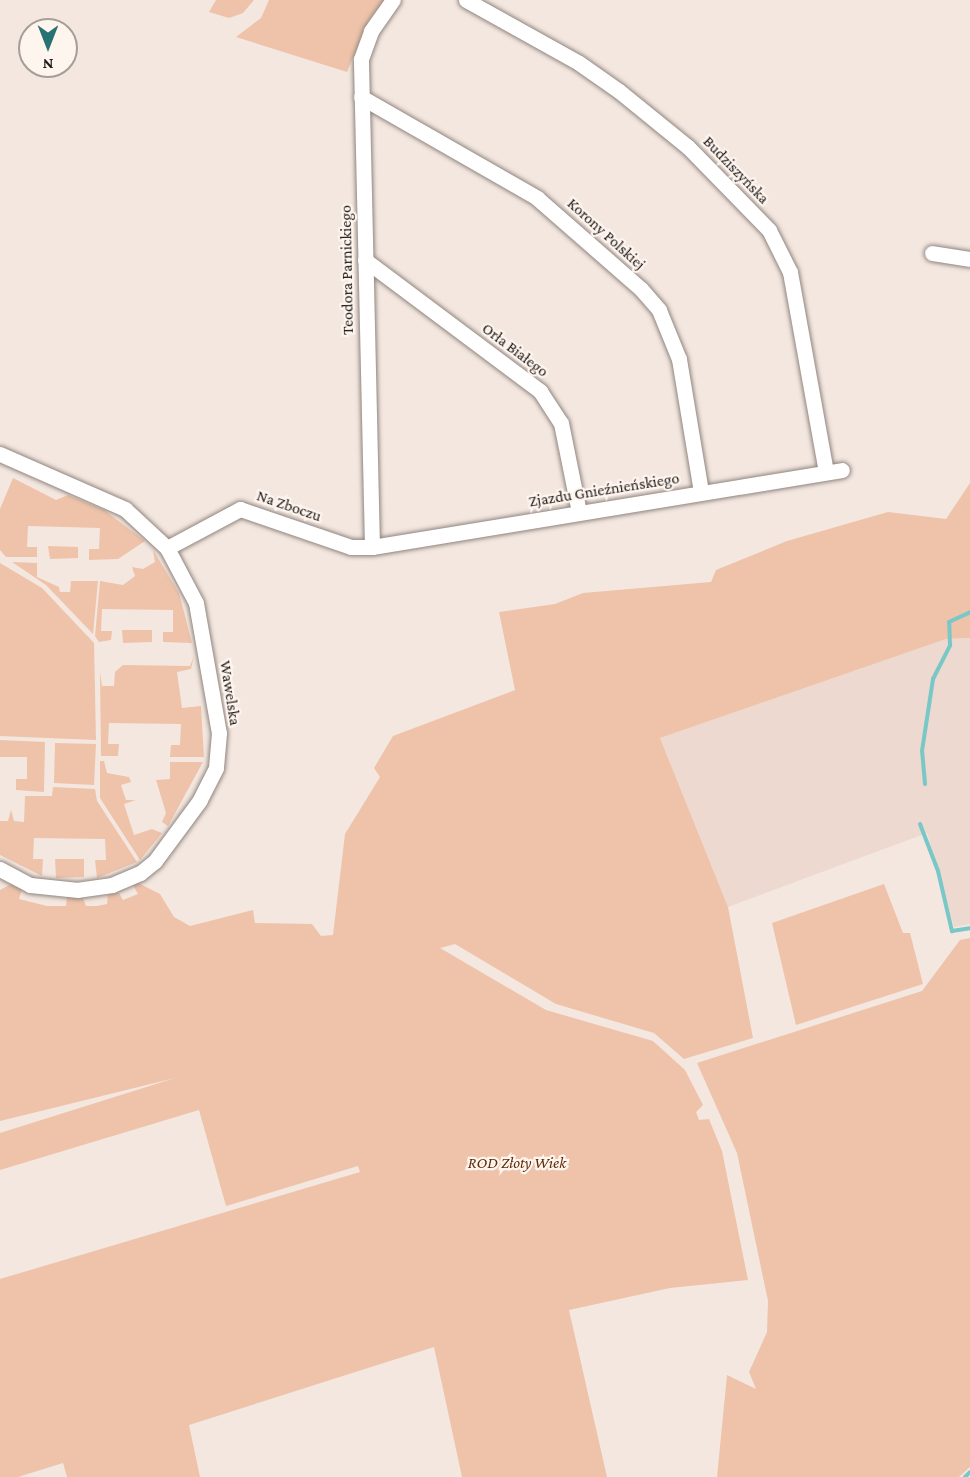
<!DOCTYPE html>
<meta charset="utf-8">
<style>
body{margin:0}
#map{position:relative;width:970px;height:1477px;overflow:hidden;background:#f3e7e0;font-family:"Crimson Pro",serif}
div>[style]{position:absolute}
[style*='--x']{left:calc(var(--x)*1px);top:calc(var(--y)*1px);width:calc(var(--w)*1px);rotate:calc(var(--a)*1deg)}
.built>*{inset:0;background:#edd9cf}
.green>*{inset:0;background:#eec3aa}
.stream>*{height:4px;margin:-2px;padding:0 2px;transform-origin:2px;border-radius:2px;background:#79c7c6}
.roads{filter:drop-shadow(0 0 2px #90857f) drop-shadow(0 0 2px #90857f)}
.minor>*{height:15px;margin:-7.5px;padding:0 7.5px;transform-origin:7.5px;border-radius:7.5px;background:#fff}
span{translate:-50% -50%;white-space:nowrap;text-align:center;line-height:1.15;-webkit-text-stroke:4.5px #fff5ef;paint-order:stroke}
.street-label{font-size:16px;color:#1d1916}
.park-label{font-size:16px;color:#5d2b07;font-style:italic}
.north{position:absolute;left:18px;top:18px;width:60px;height:60px;box-sizing:border-box;background:#fff5ef;border:2px solid #a59d98;border-radius:50%;rotate:180deg;font-size:16px;font-weight:700;line-height:24px;text-align:center;color:#1d1916}
.north::after{content:'';display:block;margin:auto;width:21px;height:27px;background:#277272;clip-path:polygon(50% 0,100% 100%,50% 72%,0 100%)}
</style>
<div id="map">
<div class="built">
<div style="clip-path:polygon(970px 638px,970px 924px,954px 927px,927px 833px,728px 907px,660px 738px,946px 639px)"></div>
</div>
<div class="green">
<div style="clip-path:polygon(216px 0,254px 0,243px 13px,229px 18px,209px 12px)"></div>
<div style="clip-path:polygon(269px 0,385px 0,368px 21px,347px 72px,236px 37px,261px 18px)"></div>
<div style="clip-path:polygon(13px 478px,56px 500px,68px 495px,104px 510px,145px 541px,118px 559px,89px 560px,89px 549px,99px 549px,100px 528px,28px 526px,27px 547px,37px 547px,37px 557px,6px 557px,0 550px,0 509px)"></div>
<div style="clip-path:polygon(970px 483px,970px 638px,946px 639px,660px 738px,728px 907px,753px 1038px,684px 1059px,654px 1033px,556px 1004px,455px 944px,440px 948px,546px 1010px,653px 1041px,685px 1070px,703px 1105px,696px 1112px,699px 1120px,709px 1119px,722px 1151px,748px 1280px,670px 1288px,569px 1310px,607px 1477px,462px 1477px,434px 1347px,189px 1425px,200px 1477px,67px 1477px,63px 1463px,18px 1477px,0 1477px,0 1279px,360px 1172px,358px 1166px,226px 1206px,199px 1110px,0 1170px,0 1133px,175px 1078px,0 1121px,0 890px,11px 884px,22px 889px,19px 899px,47px 906px,66px 906px,67px 896px,82px 896px,86px 906px,97px 906px,107px 904px,108px 894px,119px 893px,123px 900px,138px 894px,133px 885px,138px 883px,160px 894px,174px 917px,190px 926px,253px 910px,255px 923px,312px 924px,321px 936px,333px 935px,345px 834px,380px 777px,374px 768px,393px 736px,515px 690px,499px 612px,555px 604px,583px 593px,711px 582px,716px 570px,787px 541px,888px 512px,946px 519px)"></div>
<div style="clip-path:polygon(48px 546px,78px 547px,78px 558px,50px 559px)"></div>
<div style="clip-path:polygon(153px 550px,179px 593px,192px 643px,163px 642px,163px 632px,173px 632px,173px 610px,102px 609px,101px 631px,112px 631px,111px 640px,99px 642px,95px 636px,100px 581px,123px 585px,135px 576px,132px 567px,143px 569px,155px 562px)"></div>
<div style="clip-path:polygon(12px 562px,37px 563px,37px 577px,59px 587px,60px 592px,70px 592px,71px 581px,98px 581px,93px 634px,46px 585px)"></div>
<div style="clip-path:polygon(0 563px,42px 588px,94px 643px,96px 740px,0 736px)"></div>
<div style="clip-path:polygon(122px 630px,152px 630px,152px 642px,123px 643px)"></div>
<div style="clip-path:polygon(194px 656px,191px 669px,177px 672px,182px 708px,201px 706px,204px 757px,170px 757px,171px 745px,180px 745px,181px 724px,109px 723px,108px 744px,119px 744px,118px 756px,101px 756px,100px 672px,102px 686px,114px 686px,115px 672px,123px 665px,190px 666px)"></div>
<div style="clip-path:polygon(0 740px,45px 742px,44px 792px,16px 790px,16px 779px,27px 779px,27px 757px,0 757px)"></div>
<div style="clip-path:polygon(55px 743px,96px 744px,94px 785px,54px 783px)"></div>
<div style="clip-path:polygon(100px 761px,104px 761px,107px 773px,129px 777px,131px 782px,121px 785px,126px 800px,136px 800px,124px 804px,134px 835px,152px 829px,162px 833px,140px 860px,100px 798px)"></div>
<div style="clip-path:polygon(170px 762px,203px 762px,168px 826px,162px 822px,166px 813px,156px 780px,170px 779px)"></div>
<div style="clip-path:polygon(53px 787px,95px 789px,97px 801px,137px 862px,97px 878px,95px 860px,106px 860px,105px 839px,34px 838px,33px 859px,43px 859px,42px 876px,0 855px,0 821px,8px 821px,11px 810px,14px 821px,24px 822px,25px 796px,52px 796px)"></div>
<div style="clip-path:polygon(55px 859px,84px 859px,84px 877px,56px 878px)"></div>
<div style="clip-path:polygon(884px 884px,903px 933px,910px 933px,923px 984px,796px 1025px,772px 923px)"></div>
<div style="clip-path:polygon(970px 938px,970px 1467px,959px 1477px,717px 1477px,727px 1375px,756px 1389px,749px 1372px,767px 1332px,768px 1301px,737px 1153px,697px 1063px,922px 991px,960px 940px)"></div>
</div>
<div class="stream">
<div style="--x:925;--y:784;--w:33;--a:-95"></div>
<div style="--x:922;--y:751;--w:73;--a:-81.3"></div>
<div style="--x:933;--y:679;--w:38;--a:-63"></div>
<div style="--x:950;--y:645;--w:23;--a:-92"></div>
<div style="--x:949;--y:622;--w:23;--a:-25"></div>
<div style="--x:920;--y:824;--w:50;--a:69"></div>
<div style="--x:938;--y:871;--w:62;--a:76.9"></div>
<div style="--x:952;--y:931;--w:18;--a:-9"></div>
<div style="--x:965;--y:1477;--w:7;--a:-45"></div>
</div>
<div class="roads">
<div class="minor">
<div style="--x:466;--y:0;--w:129;--a:29.1"></div>
<div style="--x:579;--y:63;--w:49;--a:35"></div>
<div style="--x:619;--y:91;--w:89;--a:39.1"></div>
<div style="--x:688;--y:147;--w:116;--a:45.7"></div>
<div style="--x:769;--y:230;--w:47;--a:63.4"></div>
<div style="--x:790;--y:272;--w:203;--a:79.8"></div>
<div style="--x:361;--y:97;--w:203;--a:29.8"></div>
<div style="--x:537;--y:198;--w:138;--a:41.2"></div>
<div style="--x:641;--y:289;--w:28;--a:49"></div>
<div style="--x:659;--y:310;--w:53;--a:67.8"></div>
<div style="--x:679;--y:359;--w:135;--a:80.6"></div>
<div style="--x:932;--y:253;--w:38;--a:9"></div>
<div style="--x:365;--y:260;--w:219;--a:36.8"></div>
<div style="--x:540;--y:391;--w:38;--a:57"></div>
<div style="--x:561;--y:423;--w:91;--a:78.6"></div>
<div style="--x:0;--y:454;--w:137;--a:23.7"></div>
<div style="--x:125;--y:509;--w:57;--a:42.9"></div>
<div style="--x:167;--y:548;--w:62;--a:62.2"></div>
<div style="--x:196;--y:603;--w:132;--a:80"></div>
<div style="--x:219;--y:733;--w:35;--a:95"></div>
<div style="--x:216;--y:768;--w:36;--a:117"></div>
<div style="--x:200;--y:800;--w:76;--a:126.4"></div>
<div style="--x:155;--y:861;--w:19;--a:141"></div>
<div style="--x:140;--y:873;--w:30;--a:157"></div>
<div style="--x:112;--y:885;--w:34;--a:172"></div>
<div style="--x:78;--y:890;--w:48;--a:-174.1"></div>
<div style="--x:30;--y:885;--w:34;--a:-152"></div>
<div style="--x:372;--y:547;--w:488;--a:-91.3"></div>
<div style="--x:361;--y:59;--w:30;--a:-70"></div>
<div style="--x:371;--y:31;--w:38;--a:-55"></div>
<div style="--x:167;--y:548;--w:83;--a:-28.1"></div>
<div style="--x:240;--y:509;--w:117;--a:18.9"></div>
<div style="--x:351;--y:547;--w:21;--a:0"></div>
<div style="--x:372;--y:547;--w:476;--a:-9.3"></div>
</div>
</div>
<div class="street-label">
<span style="left:736px;top:170px;rotate:46deg">Budziszyńska</span>
<span style="left:606px;top:234px;rotate:42deg">Korony Polskiej</span>
<span style="left:347px;top:270px;rotate:-91deg">Teodora Parnickiego</span>
<span style="left:515px;top:350px;rotate:37deg">Orła Białego</span>
<span style="left:604px;top:490px;rotate:-9deg">Zjazdu Gnieźnieńskiego</span>
<span style="left:289px;top:506px;rotate:19deg">Na Zboczu</span>
<span style="left:230px;top:693px;rotate:81deg">Wawelska</span>
</div>
<div class="park-label">
<span style="left:517px;top:1163px">ROD Złoty Wiek</span>
</div>
<div class="north">N</div>
</div>
